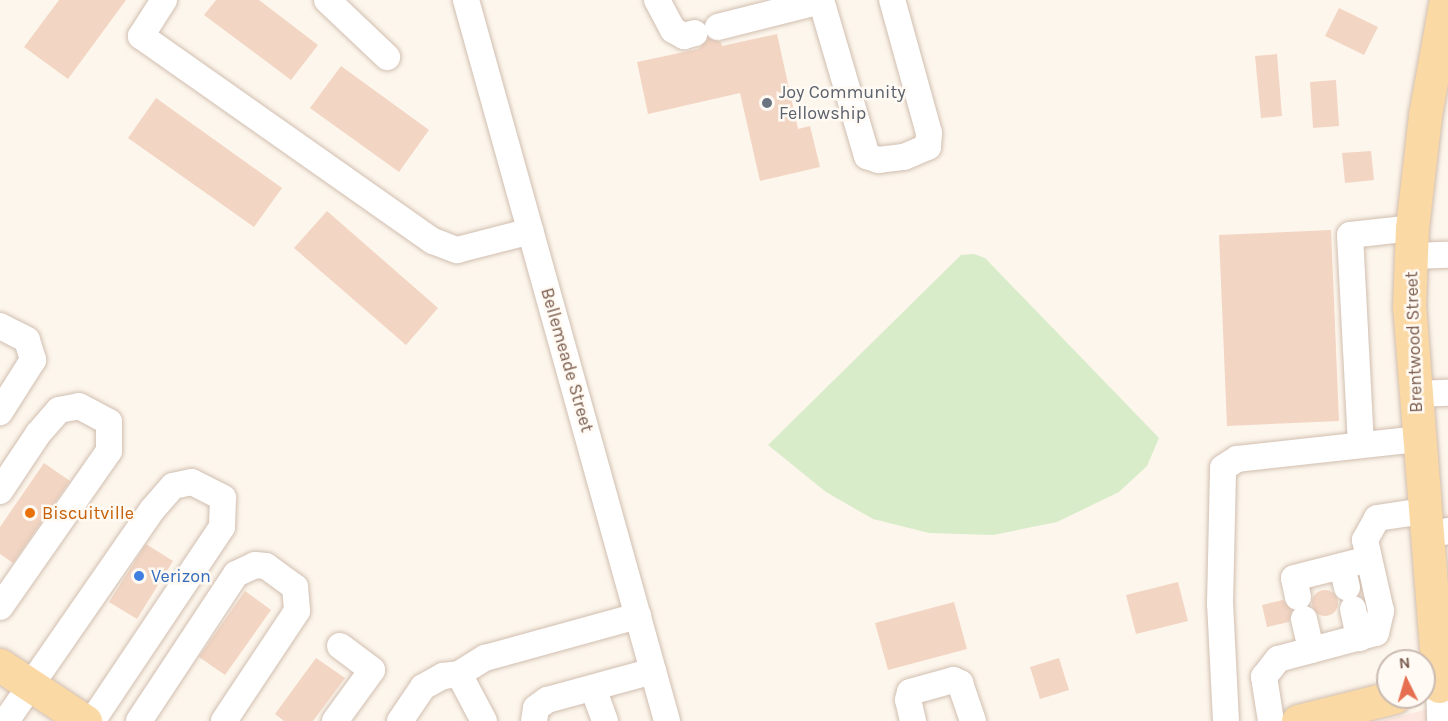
<!DOCTYPE html>
<style>
body{margin:0}
#map{position:relative;width:1448px;height:721px;overflow:hidden;background:#fdf6ec;font-family:Karla,sans-serif}
div>[style]{position:absolute}
[style*='--x']{left:calc(var(--x)*1px);top:calc(var(--y)*1px);width:calc(var(--w)*1px);rotate:calc(var(--a)*1deg)}
.commercial>*{inset:0;background:#fde8e0}
.green>*{inset:0;background:#d8ecc9}
.building>*{inset:0;background:#f3d5c3}
.round{border-radius:50%}
.roads{filter:drop-shadow(0 0 2px #d1beb0) drop-shadow(0 0 2px #d1beb0)}
.minor>*{height:26px;margin:-13px;padding:0 13px;transform-origin:13px;border-radius:13px;background:#fff}
.major>*{height:33px;margin:-16.5px;padding:0 16.5px;transform-origin:16.5px;border-radius:16.5px;background:#fbd9a5}
.dots>*{width:16px;height:16px;translate:-50% -50%;box-sizing:border-box;border:3px solid #fffaf3;border-radius:50%}
span{translate:-50% -50%;white-space:nowrap;text-align:center;line-height:1.15;-webkit-text-stroke:5px #fffaf3;paint-order:stroke}
.worship-label{font-size:18px;color:#5b616d}
.left{translate:0 -50%;text-align:left}
.street-label{font-size:18px;color:#7a5c4d}
.food-label{font-size:18px;color:#c56008}
.shop-label{font-size:18px;color:#366cbe}
.north{position:absolute;left:1376px;top:649px;width:60px;height:60px;box-sizing:border-box;background:#fffaf3;border:2px solid #cabbb1;border-radius:50%;rotate:355deg;font-size:16px;font-weight:700;line-height:24px;text-align:center;color:#7a5c4d}
.north::after{content:'';display:block;margin:auto;width:21px;height:27px;background:#e76f51;clip-path:polygon(50% 0,100% 100%,50% 72%,0 100%)}
</style>
<div id="map">
<div class="commercial">
<div style="clip-path:polygon(1448px 704px,1448px 721px,1381px 721px)"></div>
</div>
<div class="green">
<div style="clip-path:polygon(974px 254px,985px 258px,1159px 438px,1147px 466px,1119px 492px,1057px 522px,993px 535px,929px 533px,873px 519px,826px 492px,768px 445px,961px 255px)"></div>
</div>
<div class="building">
<div style="clip-path:polygon(59px 0,126px 0,68px 79px,24px 47px)"></div>
<div style="clip-path:polygon(216px 0,259px 0,318px 45px,291px 80px,204px 15px)"></div>
<div style="clip-path:polygon(1339px 8px,1378px 27px,1364px 55px,1325px 36px)"></div>
<div style="clip-path:polygon(777px 34px,798px 129px,810px 126px,820px 167px,760px 181px,740px 93px,648px 114px,637px 62px,698px 49px,709px 38px,721px 42px,722px 46px)"></div>
<div style="clip-path:polygon(1277px 54px,1282px 116px,1261px 118px,1255px 56px)"></div>
<div style="clip-path:polygon(341px 66px,429px 130px,399px 172px,310px 108px)"></div>
<div style="clip-path:polygon(1336px 80px,1339px 126px,1313px 128px,1310px 82px)"></div>
<div style="clip-path:polygon(156px 98px,282px 188px,254px 227px,128px 138px)"></div>
<div style="clip-path:polygon(1371px 151px,1374px 180px,1345px 183px,1342px 153px)"></div>
<div style="clip-path:polygon(327px 211px,438px 308px,406px 345px,294px 248px)"></div>
<div style="clip-path:polygon(1331px 230px,1339px 421px,1227px 426px,1219px 235px)"></div>
<div style="clip-path:polygon(44px 463px,70px 481px,13px 563px,0 554px,0 527px)"></div>
<div style="clip-path:polygon(146px 544px,173px 561px,137px 619px,109px 602px)"></div>
<div style="clip-path:polygon(1178px 582px,1188px 621px,1136px 634px,1126px 595px)"></div>
<div class="round" style="left:1312px;top:590px;width:26px;height:26px"></div>
<div style="clip-path:polygon(245px 591px,271px 610px,225px 675px,199px 657px)"></div>
<div style="clip-path:polygon(1283px 600px,1292px 611px,1289px 622px,1267px 627px,1262px 605px)"></div>
<div style="clip-path:polygon(954px 602px,967px 649px,888px 670px,875px 623px)"></div>
<div style="clip-path:polygon(316px 658px,345px 678px,313px 721px,284px 721px,275px 714px)"></div>
<div style="clip-path:polygon(1059px 658px,1069px 690px,1040px 699px,1030px 667px)"></div>
</div>
<div class="roads">
<div class="minor">
<div style="--x:164;--y:0;--w:43;--a:122.6"></div>
<div style="--x:141;--y:36;--w:357;--a:35.1"></div>
<div style="--x:433;--y:241;--w:26;--a:21"></div>
<div style="--x:457;--y:250;--w:76;--a:-14.4"></div>
<div style="--x:327;--y:0;--w:83;--a:43.5"></div>
<div style="--x:466;--y:0;--w:748;--a:74.42"></div>
<div style="--x:657;--y:0;--w:34;--a:62"></div>
<div style="--x:673;--y:30;--w:13;--a:29"></div>
<div style="--x:684;--y:36;--w:11;--a:-15"></div>
<div style="--x:821;--y:0;--w:163;--a:73.6"></div>
<div style="--x:867;--y:156;--w:12;--a:20"></div>
<div style="--x:878;--y:160;--w:26;--a:-7"></div>
<div style="--x:904;--y:157;--w:26;--a:-23"></div>
<div style="--x:928;--y:147;--w:14;--a:-86"></div>
<div style="--x:929;--y:133;--w:138;--a:-105.5"></div>
<div style="--x:718;--y:27;--w:106;--a:-14.2"></div>
<div style="--x:1411;--y:256;--w:37;--a:-2"></div>
<div style="--x:0;--y:326;--w:30;--a:27"></div>
<div style="--x:27;--y:340;--w:21;--a:73"></div>
<div style="--x:33;--y:360;--w:62;--a:122.4"></div>
<div style="--x:1415;--y:394;--w:33;--a:-2"></div>
<div style="--x:1361;--y:445;--w:210;--a:-93"></div>
<div style="--x:1350;--y:235;--w:62;--a:-6.4"></div>
<div style="--x:0;--y:491;--w:69;--a:-56.3"></div>
<div style="--x:38;--y:434;--w:32;--a:-49"></div>
<div style="--x:59;--y:410;--w:20;--a:-11"></div>
<div style="--x:79;--y:406;--w:34;--a:28"></div>
<div style="--x:109;--y:422;--w:29;--a:90"></div>
<div style="--x:109;--y:451;--w:190;--a:124.9"></div>
<div style="--x:1426;--y:536;--w:23;--a:-13"></div>
<div style="--x:1342;--y:566;--w:22;--a:77"></div>
<div style="--x:1298;--y:597;--w:19;--a:-102"></div>
<div style="--x:1294;--y:578;--w:77;--a:-14.2"></div>
<div style="--x:1353;--y:609;--w:30;--a:78"></div>
<div style="--x:1304;--y:619;--w:32;--a:77"></div>
<div style="--x:459;--y:674;--w:53;--a:62"></div>
<div style="--x:1439;--y:686;--w:35;--a:88"></div>
<div style="--x:593;--y:688;--w:35;--a:70"></div>
<div style="--x:6;--y:721;--w:257;--a:-55.3"></div>
<div style="--x:152;--y:510;--w:32;--a:-49"></div>
<div style="--x:173;--y:486;--w:19;--a:-12"></div>
<div style="--x:192;--y:482;--w:35;--a:27"></div>
<div style="--x:223;--y:498;--w:29;--a:92"></div>
<div style="--x:222;--y:527;--w:234;--a:123.8"></div>
<div style="--x:139;--y:721;--w:176;--a:-56.6"></div>
<div style="--x:236;--y:574;--w:21;--a:-25"></div>
<div style="--x:255;--y:565;--w:11;--a:5"></div>
<div style="--x:266;--y:566;--w:36;--a:36"></div>
<div style="--x:295;--y:587;--w:24;--a:85"></div>
<div style="--x:297;--y:611;--w:132;--a:123.6"></div>
<div style="--x:335;--y:721;--w:63;--a:-54"></div>
<div style="--x:372;--y:670;--w:40;--a:-143"></div>
<div style="--x:400;--y:721;--w:41;--a:-55.9"></div>
<div style="--x:423;--y:687;--w:23;--a:-29"></div>
<div style="--x:443;--y:676;--w:16;--a:-7"></div>
<div style="--x:459;--y:674;--w:31;--a:-32"></div>
<div style="--x:485;--y:658;--w:159;--a:-15.4"></div>
<div style="--x:534;--y:721;--w:13;--a:-81"></div>
<div style="--x:536;--y:708;--w:14;--a:-36"></div>
<div style="--x:547;--y:700;--w:110;--a:-15.3"></div>
<div style="--x:913;--y:721;--w:22;--a:-103"></div>
<div style="--x:908;--y:700;--w:8;--a:-76"></div>
<div style="--x:910;--y:692;--w:45;--a:-15.6"></div>
<div style="--x:953;--y:680;--w:8;--a:23"></div>
<div style="--x:960;--y:683;--w:40;--a:71.1"></div>
<div style="--x:1226;--y:721;--w:117;--a:-92.9"></div>
<div style="--x:1220;--y:604;--w:136;--a:-88.7"></div>
<div style="--x:1223;--y:468;--w:17;--a:-33"></div>
<div style="--x:1237;--y:459;--w:182;--a:-6.3"></div>
<div style="--x:1271;--y:721;--w:45;--a:-99"></div>
<div style="--x:1264;--y:677;--w:23;--a:-52"></div>
<div style="--x:1278;--y:659;--w:101;--a:-14.9"></div>
<div style="--x:1376;--y:633;--w:23;--a:-77"></div>
<div style="--x:1381;--y:611;--w:73;--a:-102.7"></div>
<div style="--x:1365;--y:540;--w:25;--a:-61"></div>
<div style="--x:1377;--y:518;--w:48;--a:-8.5"></div>
</div>
<div class="major">
<div style="--x:0;--y:665;--w:102;--a:33.4"></div>
<div style="--x:1439;--y:686;--w:379;--a:-94.5"></div>
<div style="--x:1409;--y:308;--w:80;--a:-87.9"></div>
<div style="--x:1412;--y:228;--w:114;--a:-83.4"></div>
<div style="--x:1425;--y:115;--w:117;--a:-79.7"></div>
<div style="--x:1298;--y:721;--w:99;--a:-14"></div>
</div>
</div>
<div class="dots">
<div style="left:767px;top:103px;background:#6b7280"></div>
<div style="left:30px;top:513px;background:#e8710a"></div>
<div style="left:139px;top:576px;background:#3f7fe0"></div>
</div>
<div class="worship-label">
<span class="left" style="left:779px;top:103px">Joy Community<br>Fellowship</span>
</div>
<div class="street-label">
<span style="left:1414px;top:342px;rotate:-92deg">Brentwood Street</span>
<span style="left:567px;top:360px;rotate:74deg">Bellemeade Street</span>
</div>
<div class="food-label">
<span class="left" style="left:42px;top:513px">Biscuitville</span>
</div>
<div class="shop-label">
<span class="left" style="left:151px;top:576px">Verizon</span>
</div>
<div class="north">N</div>
</div>
